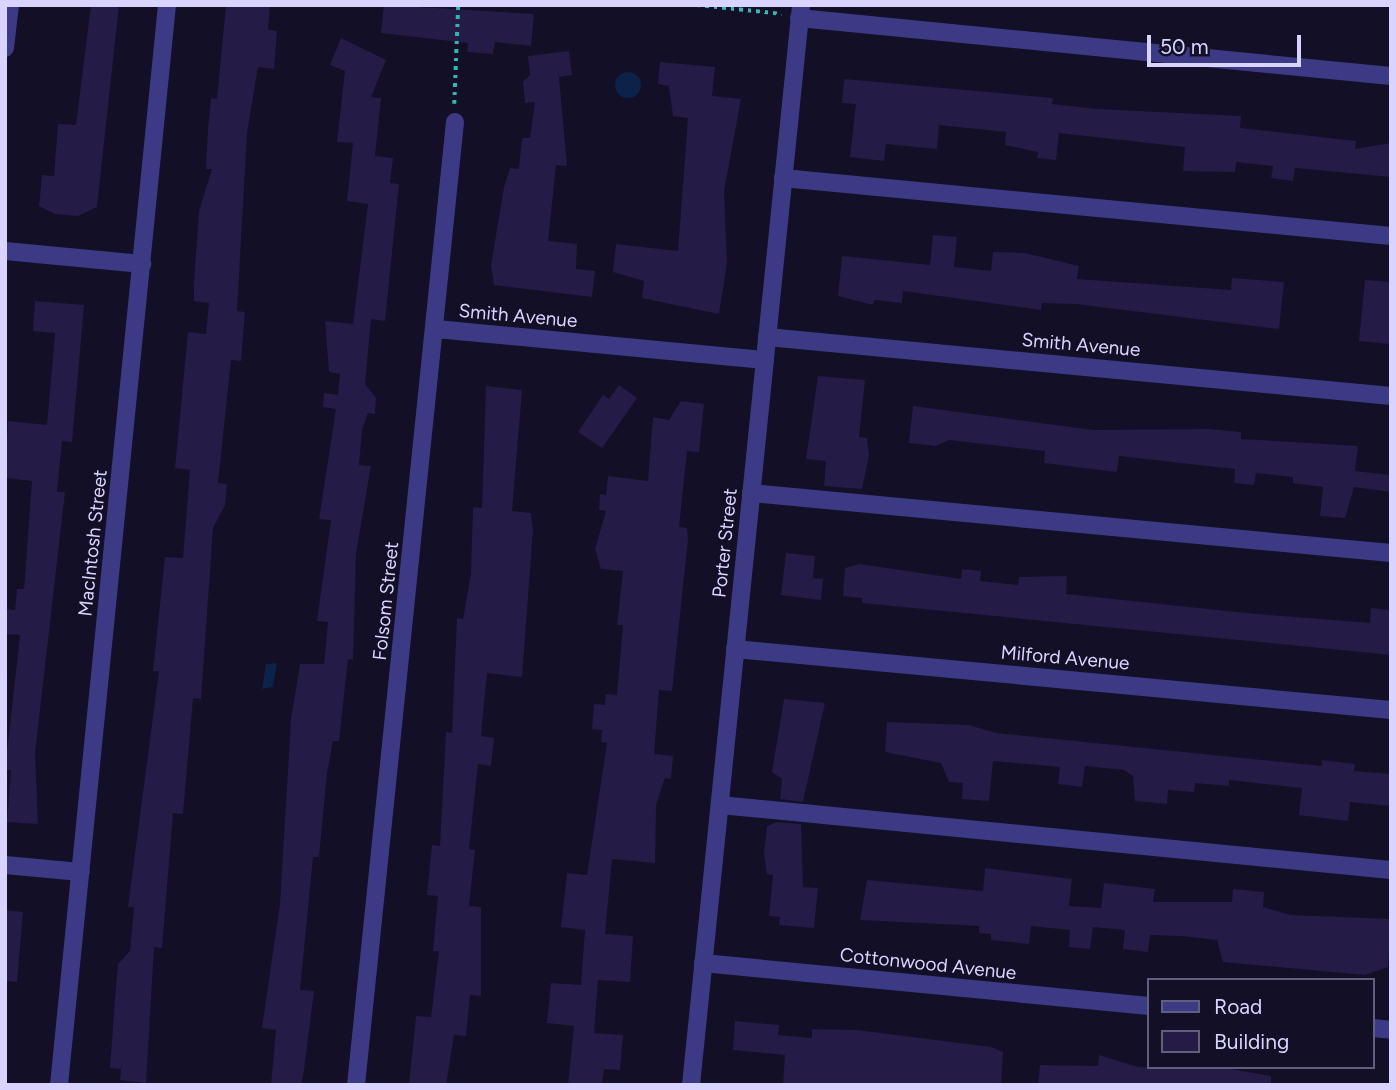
<!DOCTYPE html>
<style>
body{margin:0}
#map{position:relative;width:1396px;height:1090px;overflow:hidden;background:#130f26;font-family:Figtree,sans-serif}
div>[style]{position:absolute}
[style*='--x']{left:calc(var(--x)*1px);top:calc(var(--y)*1px);width:calc(var(--w)*1px);rotate:calc(var(--a)*1deg)}
.water>*{inset:0;background:#0c2248}
.round{border-radius:50%}
.building>*{inset:0;background:#241b47}
.path>*{height:3.5px;margin-top:-1.75px;transform-origin:0;background:repeating-linear-gradient(90deg,#2fb8b0 0 3.5px,transparent 0 8.5px)}
.minor>*{height:18px;margin:-9px;padding:0 9px;transform-origin:9px;border-radius:9px;background:#3d3a85}
span{translate:-50% -50%;white-space:nowrap;text-align:center;line-height:1.15;-webkit-text-stroke:5px #130f26;paint-order:stroke}
.street-label{font-size:19px;color:#d9d4ff}
.frame{position:absolute;inset:0;border:7px solid #d9d4ff;pointer-events:none}
.legend{position:absolute;left:1147px;top:978px;width:228px;height:91px;box-sizing:border-box;background:#130f26;border:2px solid #625e7d;margin:0;padding:9px 12px;list-style:none;font-size:21px;color:#d9d4ff}
.legend li{display:flex;align-items:center;gap:14px;height:35px}
.legend b{width:35px;border:2px solid #625e7d}
.scale{position:absolute;left:1147px;top:35px;width:154px;height:32px;box-sizing:border-box;border:4px solid #d9d4ff;border-top:0;padding-left:9px;font-size:21px;line-height:24px;white-space:nowrap;color:#d9d4ff;-webkit-text-stroke:5px #130f26;paint-order:stroke}
</style>
<div id="map">
<div class="water">
<div class="round" style="left:615px;top:72px;width:26px;height:26px"></div>
<div style="clip-path:polygon(277px 663px,273px 687px,262px 689px,266px 664px)"></div>
</div>
<div class="building">
<div style="clip-path:polygon(91px 5px,119px 5px,97px 207px,78px 216px,55px 214px,39px 206px,42px 175px,54px 176px,58px 124px,76px 125px)"></div>
<div style="clip-path:polygon(226px 5px,270px 5px,268px 30px,277px 31px,274px 69px,258px 67px,247px 133px,237px 311px,245px 312px,241px 361px,231px 360px,218px 483px,227px 484px,225px 505px,213px 528px,201px 699px,193px 698px,183px 814px,173px 813px,162px 948px,154px 947px,146px 1083px,120px 1080px,121px 1069px,110px 1068px,116px 986px,118px 964px,130px 951px,134px 907px,128px 907px,159px 671px,153px 671px,165px 557px,183px 558px,190px 470px,175px 468px,188px 332px,206px 334px,209px 303px,194px 301px,194px 282px,199px 211px,212px 169px,206px 169px,208px 129px,211px 98px,217px 99px)"></div>
<div style="clip-path:polygon(384px 5px,534px 14px,531px 46px,495px 42px,493px 54px,467px 52px,468px 43px,381px 33px)"></div>
<div style="clip-path:polygon(341px 38px,386px 60px,371px 97px,381px 98px,375px 156px,393px 158px,390px 183px,399px 184px,385px 321px,371px 319px,365px 384px,376px 398px,375px 414px,368px 413px,362px 430px,359px 465px,371px 466px,356px 553px,353px 660px,348px 659px,339px 741px,333px 741px,327px 773px,319px 857px,313px 857px,300px 990px,314px 991px,304px 1070px,301px 1085px,271px 1085px,276px 1030px,262px 1028px,280px 904px,291px 719px,300px 664px,324px 664px,328px 622px,317px 621px,331px 520px,319px 519px,336px 409px,323px 407px,324px 393px,338px 395px,340px 374px,329px 372px,325px 321px,353px 324px,368px 204px,347px 201px,353px 143px,337px 142px,345px 71px,330px 65px)"></div>
<div style="clip-path:polygon(569px 51px,572px 75px,559px 77px,567px 166px,556px 165px,548px 241px,577px 244px,576px 269px,595px 271px,592px 297px,494px 285px,491px 265px,504px 187px,510px 168px,519px 169px,522px 138px,530px 138px,535px 102px,525px 103px,523px 82px,530px 75px,528px 56px)"></div>
<div style="clip-path:polygon(660px 62px,715px 67px,712px 96px,741px 99px,724px 191px,727px 263px,719px 314px,642px 298px,644px 281px,613px 272px,616px 244px,678px 251px,688px 118px,673px 116px,669px 86px,658px 84px)"></div>
<div style="clip-path:polygon(844px 79px,1053px 98px,1052px 104px,1097px 109px,1241px 116px,1240px 128px,1356px 141px,1355px 149px,1391px 143px,1391px 177px,1295px 168px,1293px 181px,1271px 178px,1273px 166px,1236px 162px,1235px 172px,1183px 171px,1185px 147px,1059px 133px,1056px 160px,1037px 158px,1038px 152px,1005px 145px,1006px 132px,939px 125px,937px 149px,886px 144px,884px 161px,850px 157px,856px 104px,842px 103px)"></div>
<div style="clip-path:polygon(933px 235px,957px 237px,954px 267px,991px 271px,993px 252px,1025px 253px,1079px 266px,1077px 279px,1231px 290px,1232px 278px,1284px 282px,1279px 329px,1076px 304px,1042px 303px,1041px 310px,903px 291px,902px 303px,874px 300px,873px 305px,838px 296px,842px 256px,930px 265px)"></div>
<div style="clip-path:polygon(1365px 280px,1391px 282px,1389px 344px,1359px 341px)"></div>
<div style="clip-path:polygon(35px 301px,84px 305px,72px 442px,62px 441px,57px 492px,65px 492px,35px 753px,38px 824px,7px 822px,11px 770px,5px 770px,20px 635px,5px 634px,5px 609px,15px 610px,17px 589px,24px 589px,32px 481px,5px 478px,8px 421px,47px 425px,55px 333px,33px 331px)"></div>
<div style="clip-path:polygon(818px 376px,865px 380px,859px 437px,867px 438px,869px 456px,862px 489px,824px 486px,826px 461px,806px 459px)"></div>
<div style="clip-path:polygon(619px 385px,637px 398px,602px 448px,578px 432px,603px 395px,609px 399px)"></div>
<div style="clip-path:polygon(486px 386px,522px 390px,512px 511px,531px 513px,533px 530px,522px 677px,487px 673px,481px 736px,494px 738px,491px 766px,478px 764px,469px 849px,475px 850px,469px 906px,481px 907px,481px 996px,470px 995px,466px 1036px,454px 1035px,446px 1085px,409px 1085px,416px 1016px,431px 1017px,439px 951px,433px 951px,438px 896px,427px 895px,432px 845px,440px 846px,446px 732px,452px 733px,457px 618px,463px 619px,471px 574px,473px 507px,482px 508px)"></div>
<div style="clip-path:polygon(681px 401px,704px 404px,699px 452px,687px 451px,679px 527px,687px 528px,688px 539px,672px 691px,659px 690px,654px 754px,673px 756px,671px 779px,665px 778px,656px 805px,655px 863px,612px 859px,605px 934px,633px 936px,630px 982px,598px 980px,594px 1033px,623px 1035px,620px 1070px,604px 1069px,602px 1085px,568px 1085px,574px 1026px,547px 1023px,551px 983px,581px 985px,585px 930px,561px 927px,567px 873px,587px 875px,607px 743px,601px 742px,602px 730px,592px 729px,594px 704px,605px 705px,606px 694px,617px 695px,623px 625px,617px 625px,623px 571px,601px 569px,595px 549px,606px 511px,599px 510px,600px 494px,606px 495px,608px 476px,648px 481px,653px 417px,669px 420px)"></div>
<div style="clip-path:polygon(913px 406px,1093px 430px,1209px 429px,1241px 432px,1241px 439px,1358px 446px,1355px 471px,1391px 475px,1391px 492px,1354px 487px,1345px 518px,1320px 516px,1323px 487px,1293px 483px,1293px 477px,1256px 473px,1254px 485px,1234px 483px,1235px 469px,1119px 456px,1117px 472px,1044px 463px,1045px 451px,949px 440px,936px 446px,909px 443px)"></div>
<div style="clip-path:polygon(786px 553px,815px 556px,813px 578px,823px 579px,821px 600px,781px 595px)"></div>
<div style="clip-path:polygon(860px 564px,961px 579px,962px 569px,981px 571px,980px 581px,1018px 585px,1019px 577px,1067px 576px,1066px 594px,1246px 613px,1370px 623px,1371px 608px,1391px 610px,1391px 655px,862px 603px,862px 598px,843px 596px,845px 568px)"></div>
<div style="clip-path:polygon(784px 699px,825px 703px,803px 802px,780px 799px,782px 779px,772px 772px)"></div>
<div style="clip-path:polygon(887px 722px,969px 725px,996px 733px,1322px 766px,1322px 760px,1355px 764px,1354px 771px,1391px 774px,1391px 806px,1350px 802px,1348px 821px,1299px 815px,1302px 788px,1229px 780px,1229px 786px,1195px 783px,1194px 792px,1168px 790px,1167px 804px,1135px 801px,1133px 776px,1124px 770px,1085px 766px,1082px 787px,1058px 784px,1060px 767px,993px 761px,989px 801px,962px 799px,963px 783px,949px 782px,941px 763px,885px 752px)"></div>
<div style="clip-path:polygon(777px 822px,801px 824px,803px 887px,818px 888px,814px 928px,779px 925px,780px 917px,769px 916px,773px 875px,767px 874px,764px 854px,767px 826px)"></div>
<div style="clip-path:polygon(985px 868px,1072px 879px,1069px 906px,1101px 908px,1104px 883px,1155px 889px,1153px 902px,1232px 902px,1233px 889px,1264px 892px,1263px 907px,1290px 915px,1391px 919px,1388px 967px,1365px 975px,1223px 962px,1217px 940px,1182px 936px,1150px 935px,1148px 952px,1123px 949px,1125px 930px,1093px 927px,1090px 949px,1069px 947px,1070px 930px,1031px 926px,1029px 944px,991px 940px,991px 934px,979px 933px,979px 926px,860px 920px,867px 880px,983px 891px)"></div>
<div style="clip-path:polygon(5px 910px,23px 912px,17px 982px,5px 981px)"></div>
<div style="clip-path:polygon(735px 1021px,779px 1025px,778px 1035px,812px 1038px,812px 1029px,857px 1030px,991px 1047px,1003px 1052px,1001px 1085px,783px 1084px,785px 1055px,733px 1050px)"></div>
<div style="clip-path:polygon(1099px 1055px,1138px 1067px,1231px 1069px,1271px 1076px,1271px 1085px,1038px 1085px,1040px 1065px,1098px 1066px)"></div>
</div>
<div class="path">
<div style="--x:697;--y:5;--w:85;--a:6"></div>
<div style="--x:454;--y:104;--w:99;--a:-87.7"></div>
</div>
<div class="minor">
<div style="--x:799;--y:18;--w:595;--a:5.6"></div>
<div style="--x:5;--y:48;--w:43;--a:-83.4"></div>
<div style="--x:783;--y:178;--w:611;--a:5.45"></div>
<div style="--x:5;--y:251;--w:138;--a:5.4"></div>
<div style="--x:436;--y:329;--w:330;--a:5.4"></div>
<div style="--x:767;--y:337;--w:627;--a:5.4"></div>
<div style="--x:751;--y:493;--w:643;--a:5.36"></div>
<div style="--x:735;--y:649;--w:659;--a:5.31"></div>
<div style="--x:720;--y:805;--w:674;--a:5.53"></div>
<div style="--x:5;--y:865;--w:76;--a:5.3"></div>
<div style="--x:703;--y:963;--w:448;--a:5.5"></div>
<div style="--x:1373;--y:1028;--w:18;--a:6"></div>
<div style="--x:59;--y:1085;--w:1085;--a:-84.29"></div>
<div style="--x:356;--y:1085;--w:968;--a:-84.13"></div>
<div style="--x:691;--y:1085;--w:1086;--a:-84.18"></div>
</div>
<div class="street-label">
<span style="left:518px;top:316px;rotate:5deg">Smith Avenue</span>
<span style="left:1081px;top:345px;rotate:5deg">Smith Avenue</span>
<span style="left:93px;top:543px;rotate:-84deg">MacIntosh Street</span>
<span style="left:725px;top:543px;rotate:-84deg">Porter Street</span>
<span style="left:386px;top:601px;rotate:-84deg">Folsom Street</span>
<span style="left:1065px;top:658px;rotate:5deg">Milford Avenue</span>
<span style="left:928px;top:964px;rotate:6deg">Cottonwood Avenue</span>
</div>
<div class="frame"></div>
<ul class="legend">
<li><b style="height:9px;background:#3d3a85"></b>Road</li>
<li><b style="height:19px;background:#241b47"></b>Building</li>
</ul>
<div class="scale">50 m</div>
</div>
